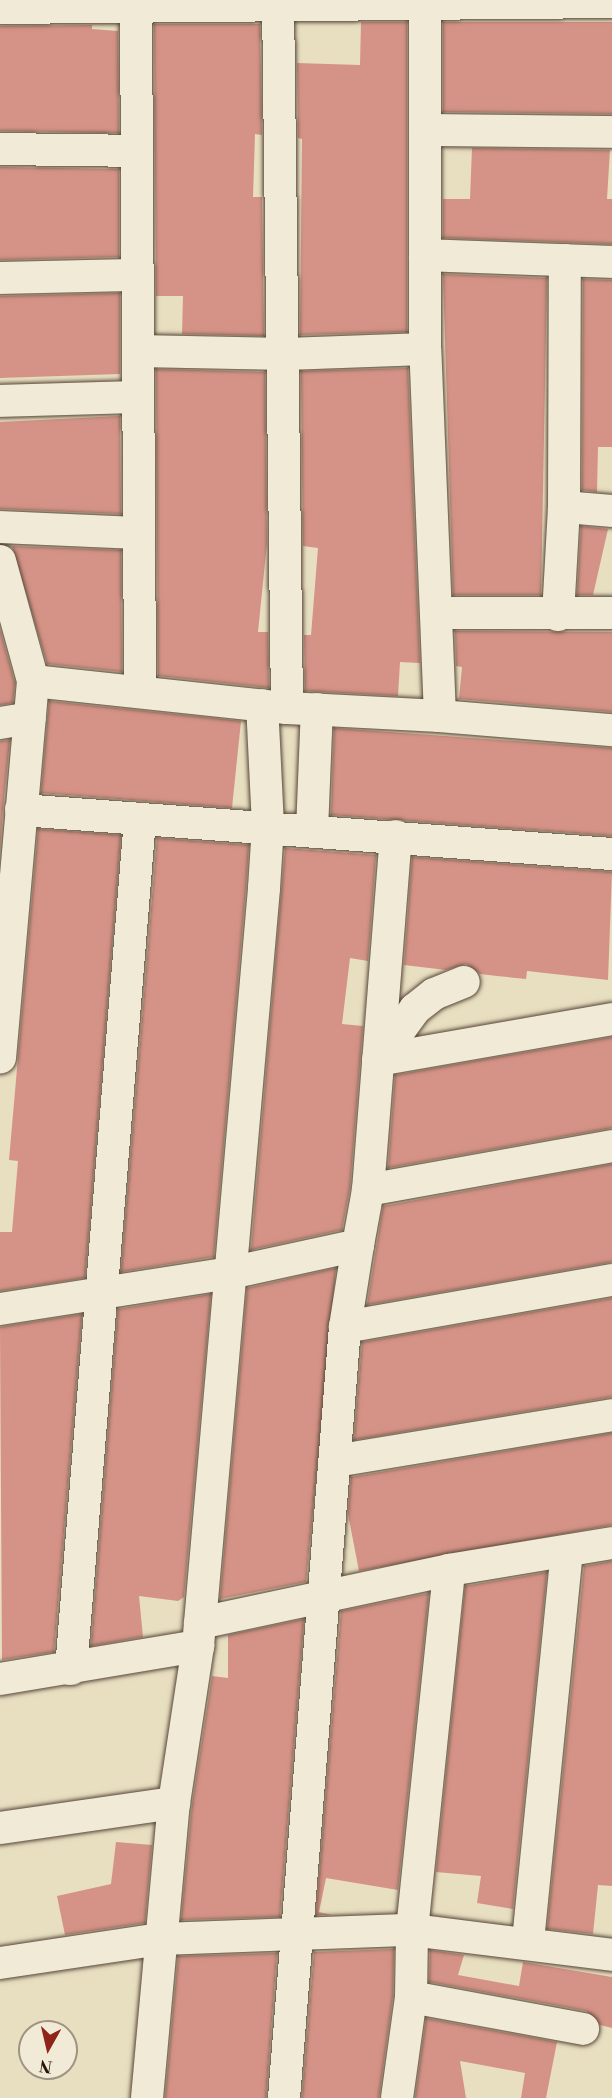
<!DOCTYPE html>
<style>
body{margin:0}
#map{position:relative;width:612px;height:2098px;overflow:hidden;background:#e8dec0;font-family:"Libre Bodoni",serif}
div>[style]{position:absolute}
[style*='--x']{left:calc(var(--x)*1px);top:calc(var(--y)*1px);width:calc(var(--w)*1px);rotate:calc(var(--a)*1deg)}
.building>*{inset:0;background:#d49386}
.roads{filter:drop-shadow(0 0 2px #564637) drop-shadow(0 0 2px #564637)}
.minor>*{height:32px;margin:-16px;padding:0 16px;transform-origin:16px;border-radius:16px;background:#f0ead6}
span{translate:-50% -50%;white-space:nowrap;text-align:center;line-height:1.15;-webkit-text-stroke:4.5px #f0ead6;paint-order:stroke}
.north{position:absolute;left:18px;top:2020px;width:60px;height:60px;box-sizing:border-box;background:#f0ead6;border:2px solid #9f9484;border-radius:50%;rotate:188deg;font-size:16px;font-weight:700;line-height:24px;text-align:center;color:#261409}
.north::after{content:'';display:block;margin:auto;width:21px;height:27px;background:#8f2418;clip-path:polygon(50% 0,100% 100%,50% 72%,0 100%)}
</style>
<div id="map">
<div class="building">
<div style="clip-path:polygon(361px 22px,407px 22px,407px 332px,300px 335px,302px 139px,298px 138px,297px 63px,360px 65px)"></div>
<div style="clip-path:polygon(443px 22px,612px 22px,612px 114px,443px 112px)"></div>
<div style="clip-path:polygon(154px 24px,260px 24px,262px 135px,255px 134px,253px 197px,262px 197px,264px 336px,182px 334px,183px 296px,156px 296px)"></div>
<div style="clip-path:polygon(92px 25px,92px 29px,118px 31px,119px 133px,0 131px,0 26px)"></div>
<div style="clip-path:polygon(472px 148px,610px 150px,607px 199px,612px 199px,612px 244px,443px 238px,443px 199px,470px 199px)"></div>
<div style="clip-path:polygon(0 167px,119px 169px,119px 257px,0 260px)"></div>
<div style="clip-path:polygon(443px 274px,547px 278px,541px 595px,453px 595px)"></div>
<div style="clip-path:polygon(583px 279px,612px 280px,612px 447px,598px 447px,597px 492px,582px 490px)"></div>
<div style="clip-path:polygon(120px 293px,120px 374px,0 378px,0 296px)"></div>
<div style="clip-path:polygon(408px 368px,420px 663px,400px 662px,398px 696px,305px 691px,304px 635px,311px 635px,318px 548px,303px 546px,301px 371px)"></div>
<div style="clip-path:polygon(156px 369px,265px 372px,267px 543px,258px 632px,268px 632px,269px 688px,158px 676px)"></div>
<div style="clip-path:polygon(120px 416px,121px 514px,0 509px,0 422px)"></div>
<div style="clip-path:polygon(581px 526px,608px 529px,593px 595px,577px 595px)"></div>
<div style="clip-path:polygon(12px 546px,121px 550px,122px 672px,47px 664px)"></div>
<div style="clip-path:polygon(0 629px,15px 683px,13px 703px,0 705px)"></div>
<div style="clip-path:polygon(455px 631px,612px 632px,612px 712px,459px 699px,462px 667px,456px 666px)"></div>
<div style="clip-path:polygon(49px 701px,241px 721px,232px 808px,41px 793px)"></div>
<div style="clip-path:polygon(334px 728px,612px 748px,612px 836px,331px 815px)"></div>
<div style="clip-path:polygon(10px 740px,3px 808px,0 852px,0 741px)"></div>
<div style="clip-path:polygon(38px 829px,121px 835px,85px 1278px,0 1291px,0 1232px,12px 1232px,18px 1161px,9px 1160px)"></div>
<div style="clip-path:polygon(157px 838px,249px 845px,246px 887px,214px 1257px,121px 1272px)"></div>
<div style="clip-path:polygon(285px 848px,376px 855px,368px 961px,350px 958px,342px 1024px,363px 1026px,350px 1188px,342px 1230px,251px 1250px)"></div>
<div style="clip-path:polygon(412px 857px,612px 872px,608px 980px,527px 971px,526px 979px,497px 976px,480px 974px,466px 964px,446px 970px,404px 965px)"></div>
<div style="clip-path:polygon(612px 1037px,612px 1128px,388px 1168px,395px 1075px)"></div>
<div style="clip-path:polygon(612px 1164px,612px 1262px,367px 1305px,383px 1206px)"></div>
<div style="clip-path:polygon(336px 1268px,306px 1582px,220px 1599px,247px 1288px)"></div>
<div style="clip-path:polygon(211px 1294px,184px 1597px,178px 1601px,139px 1596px,143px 1637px,91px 1646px,118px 1309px)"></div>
<div style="clip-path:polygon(612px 1298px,612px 1397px,354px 1440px,362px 1342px)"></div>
<div style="clip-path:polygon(82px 1314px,54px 1652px,2px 1660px,0 1327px)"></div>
<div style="clip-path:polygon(612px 1433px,612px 1525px,359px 1571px,348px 1514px,351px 1477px)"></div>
<div style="clip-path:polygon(612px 1561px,612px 1886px,598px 1885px,593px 1934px,547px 1929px,584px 1566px)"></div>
<div style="clip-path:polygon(547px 1572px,513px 1909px,477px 1903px,481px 1876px,436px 1872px,465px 1586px)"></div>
<div style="clip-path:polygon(429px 1593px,398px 1890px,326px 1878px,319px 1912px,332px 1915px,316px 1915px,341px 1611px)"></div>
<div style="clip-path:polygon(304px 1619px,280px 1917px,181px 1920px,192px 1805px,212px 1676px,228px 1678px,228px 1635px)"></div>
<div style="clip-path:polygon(116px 1842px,152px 1845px,145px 1923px,65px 1935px,57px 1896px,111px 1884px)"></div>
<div style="clip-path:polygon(394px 1949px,393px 1996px,379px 2098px,302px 2098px,314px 1952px)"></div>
<div style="clip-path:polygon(430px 1950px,464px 1955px,458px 1975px,519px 1986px,523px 1962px,612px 1977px,612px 2028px,600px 2025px,586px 2011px,429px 1982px)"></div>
<div style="clip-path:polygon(277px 1953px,266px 2098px,165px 2098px,178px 1956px)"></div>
<div style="clip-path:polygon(426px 2018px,557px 2042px,546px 2098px,521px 2098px,525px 2073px,460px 2061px,466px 2098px,415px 2098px)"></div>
</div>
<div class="roads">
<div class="minor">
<div style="--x:278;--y:0;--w:708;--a:89.27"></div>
<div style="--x:0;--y:8;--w:612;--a:-0.56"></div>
<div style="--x:136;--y:8;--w:684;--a:89.66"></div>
<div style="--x:425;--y:130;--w:187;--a:0.6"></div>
<div style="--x:0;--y:149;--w:137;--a:0.8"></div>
<div style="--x:425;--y:255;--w:187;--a:2.1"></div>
<div style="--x:0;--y:278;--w:137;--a:-1.3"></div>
<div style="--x:138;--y:351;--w:148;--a:1.2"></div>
<div style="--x:286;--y:354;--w:139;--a:-2.1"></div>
<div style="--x:0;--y:401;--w:137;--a:-1.7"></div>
<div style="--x:564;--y:507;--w:48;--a:4.8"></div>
<div style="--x:0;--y:527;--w:139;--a:2.5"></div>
<div style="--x:0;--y:561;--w:124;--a:74.6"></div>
<div style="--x:33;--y:681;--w:378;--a:95"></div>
<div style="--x:436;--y:613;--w:176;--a:0"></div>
<div style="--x:558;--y:615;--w:108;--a:-86.8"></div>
<div style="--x:564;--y:507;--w:247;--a:-89.8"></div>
<div style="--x:33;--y:681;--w:255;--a:6.1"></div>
<div style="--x:287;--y:708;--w:153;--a:3"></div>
<div style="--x:440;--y:716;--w:367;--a:-92.3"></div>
<div style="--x:425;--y:349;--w:343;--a:-90"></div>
<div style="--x:440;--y:716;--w:173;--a:4.7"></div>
<div style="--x:0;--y:723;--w:30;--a:-9"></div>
<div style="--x:21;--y:810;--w:593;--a:4.26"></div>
<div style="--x:312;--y:831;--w:122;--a:-87.7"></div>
<div style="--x:380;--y:1057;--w:59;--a:-53.9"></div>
<div style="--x:415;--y:1009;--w:24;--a:-38"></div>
<div style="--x:434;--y:994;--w:32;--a:-22"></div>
<div style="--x:378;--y:1060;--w:238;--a:-9.9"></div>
<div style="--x:368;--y:1190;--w:355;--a:-85.5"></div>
<div style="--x:0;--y:1309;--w:233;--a:-8.9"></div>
<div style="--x:230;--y:1273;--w:131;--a:-12.3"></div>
<div style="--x:358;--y:1245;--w:56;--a:-79.7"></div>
<div style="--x:368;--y:1190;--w:248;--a:-10.2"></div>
<div style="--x:345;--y:1327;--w:271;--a:-10"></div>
<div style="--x:335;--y:1461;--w:281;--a:-9.4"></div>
<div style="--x:200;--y:1623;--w:255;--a:-12"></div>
<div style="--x:449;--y:1570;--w:165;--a:-9.4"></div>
<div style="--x:71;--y:1669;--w:853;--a:-85.36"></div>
<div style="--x:0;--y:1679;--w:201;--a:-9.5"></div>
<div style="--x:198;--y:1646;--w:761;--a:-85.02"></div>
<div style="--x:264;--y:888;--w:62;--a:-86.3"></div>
<div style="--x:268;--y:826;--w:121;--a:-92.8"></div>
<div style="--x:0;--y:1828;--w:176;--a:-8.2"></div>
<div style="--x:528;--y:1941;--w:391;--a:-84.3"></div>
<div style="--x:0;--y:1963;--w:163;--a:-8.5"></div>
<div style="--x:161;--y:1939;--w:251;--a:-2.1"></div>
<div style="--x:412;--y:1930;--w:202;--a:7.1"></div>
<div style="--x:411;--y:1997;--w:175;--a:10.5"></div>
<div style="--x:147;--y:2098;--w:296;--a:-84.8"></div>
<div style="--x:174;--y:1803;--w:159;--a:-81.3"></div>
<div style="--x:284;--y:2098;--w:773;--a:-85.48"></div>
<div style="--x:345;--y:1327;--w:83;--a:-81"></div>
<div style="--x:397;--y:2098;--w:102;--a:-82.1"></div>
<div style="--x:411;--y:1997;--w:67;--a:-89.1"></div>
<div style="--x:412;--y:1930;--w:362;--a:-84.1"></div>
</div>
</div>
<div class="north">N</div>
</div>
